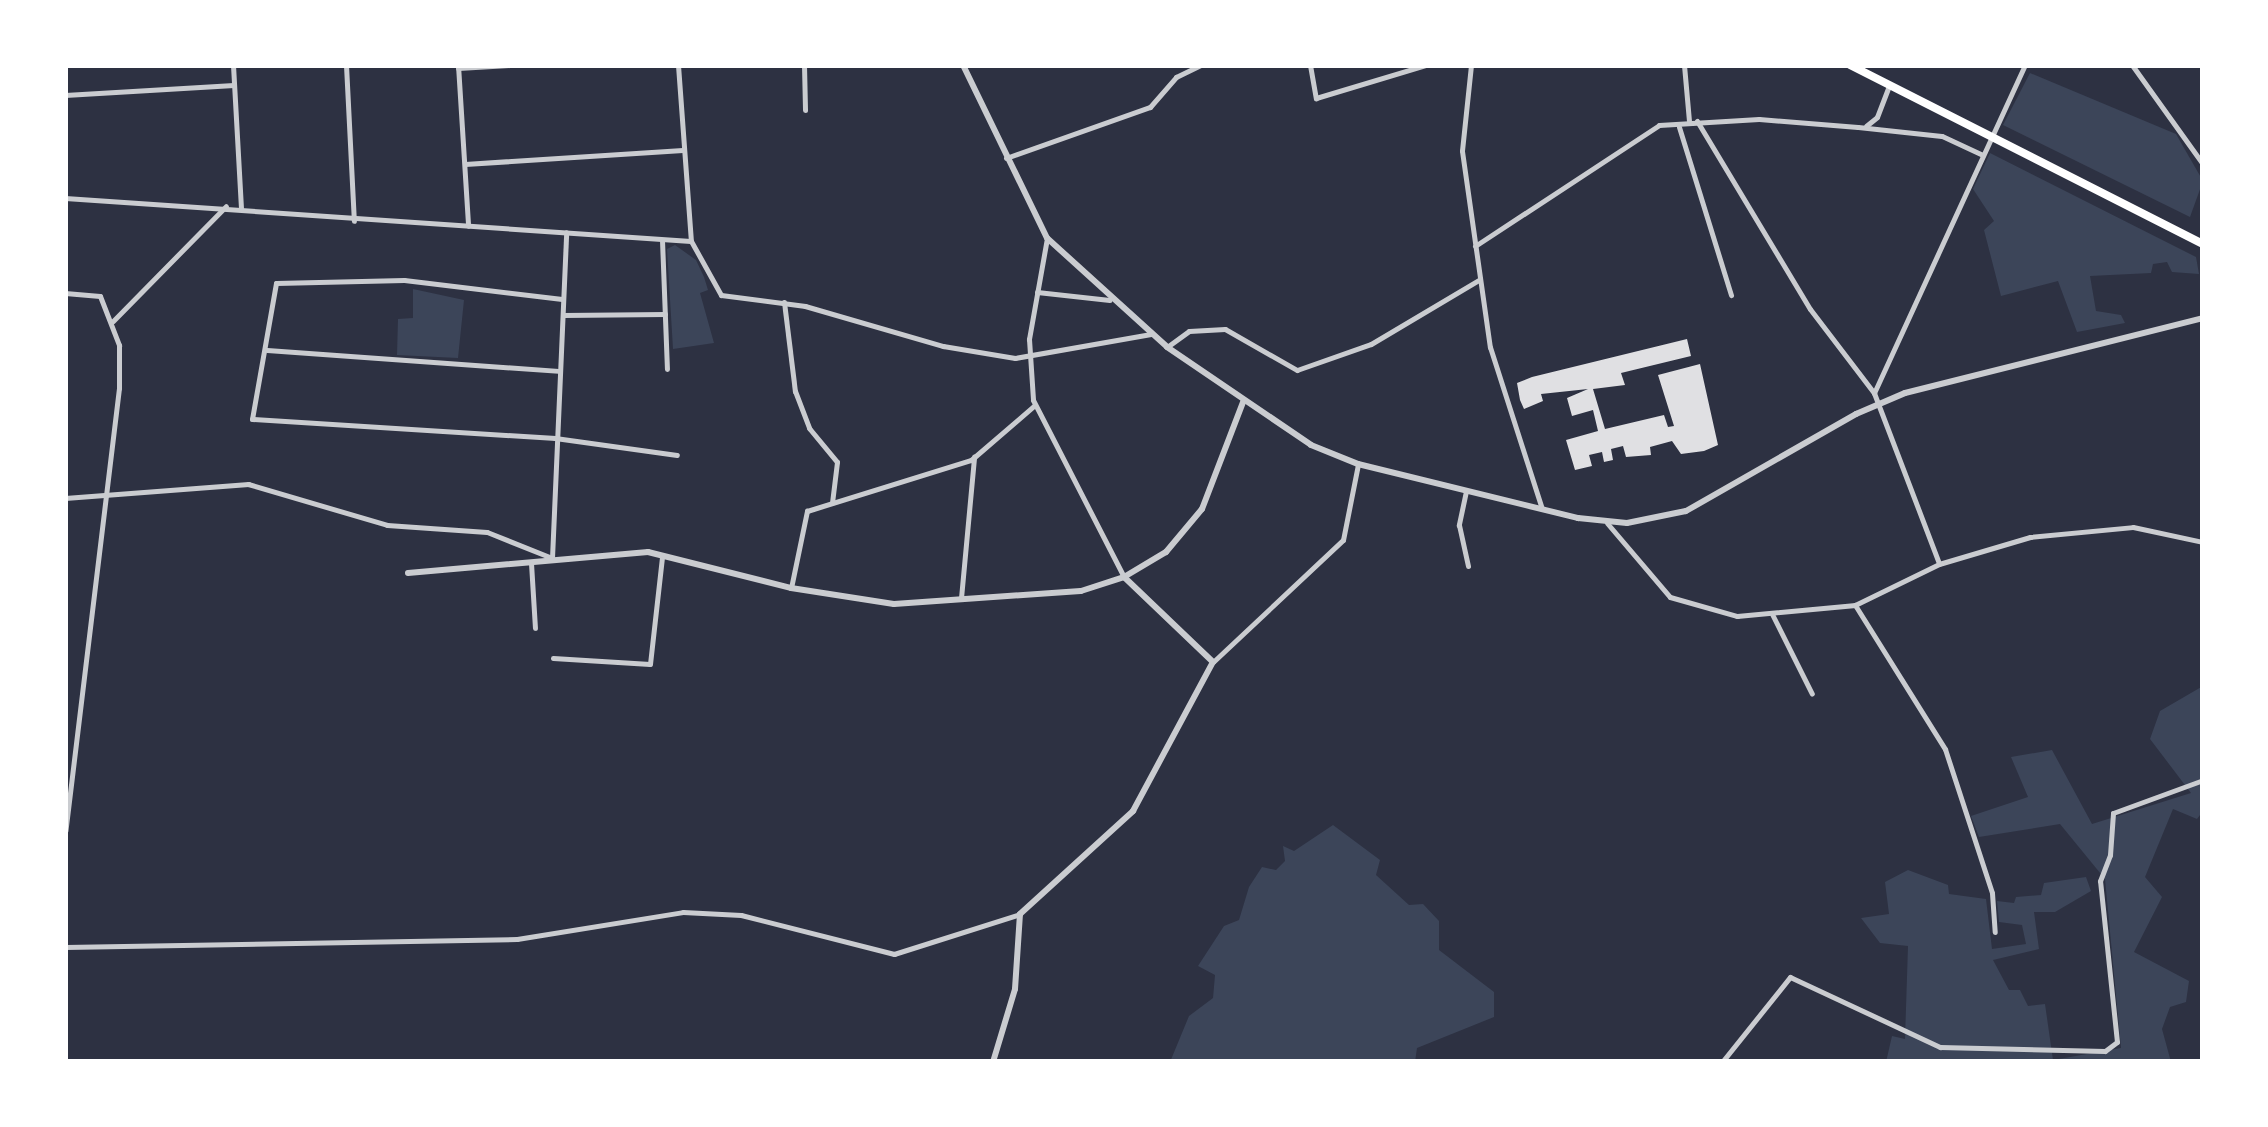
<!DOCTYPE html>
<style>
body{margin:0}
#map{position:relative;width:2268px;height:1127px;overflow:hidden;background:#2d3142;font-family:Montserrat,sans-serif}
div>[style]{position:absolute}
[style*='--x']{left:calc(var(--x)*1px);top:calc(var(--y)*1px);width:calc(var(--w)*1px);rotate:calc(var(--a)*1deg)}
.green>*{inset:0;background:#3c4559}
.building>*{inset:0;background:#e0e0e3}
.minor>*{height:5px;margin:-2.5px;padding:0 2.5px;transform-origin:2.5px;border-radius:2.5px;background:#caccd0}
.tertiary>*{height:6px;margin:-3px;padding:0 3px;transform-origin:3px;border-radius:3px;background:#caccd0}
.primary>*{height:8px;margin:-4px;padding:0 4px;transform-origin:4px;border-radius:4px;background:#fff}
span{translate:-50% -50%;white-space:nowrap;text-align:center;line-height:1.15;-webkit-text-stroke:10px #fff;paint-order:stroke}
.frame{position:absolute;inset:0;border:68px solid #fff;pointer-events:none}
</style>
<div id="map">
<div class="green">
<div style="clip-path:polygon(2030px 73px,2176px 134px,2203px 181px,2190px 217px,2003px 125px)"></div>
<div style="clip-path:polygon(1990px 153px,2196px 257px,2199px 274px,2172px 272px,2167px 262px,2153px 264px,2151px 273px,2090px 276px,2096px 311px,2121px 315px,2125px 323px,2077px 332px,2058px 281px,2001px 296px,1984px 230px,1994px 221px,1973px 189px)"></div>
<div style="clip-path:polygon(675px 245px,696px 260px,704px 277px,708px 290px,700px 293px,714px 343px,673px 349px,667px 249px)"></div>
<div style="clip-path:polygon(413px 289px,464px 300px,458px 358px,397px 355px,398px 319px,413px 318px)"></div>
<div style="clip-path:polygon(2203px 686px,2203px 811px,2197px 819px,2173px 809px,2145px 877px,2162px 897px,2134px 952px,2189px 981px,2186px 1002px,2170px 1007px,2162px 1029px,2171px 1062px,1886px 1062px,1892px 1036px,1905px 1039px,1908px 946px,1880px 943px,1861px 918px,1889px 914px,1885px 882px,1908px 870px,1948px 885px,1949px 894px,1986px 899px,1992px 949px,2026px 944px,2022px 925px,1999px 922px,1997px 901px,2014px 903px,2016px 897px,2041px 895px,2044px 883px,2086px 877px,2091px 891px,2055px 912px,2034px 912px,2039px 949px,1993px 960px,2009px 990px,2020px 990px,2028px 1006px,2045px 1004px,2053px 1060px,2121px 1048px,2105px 879px,2060px 824px,1979px 837px,1971px 816px,2028px 797px,2011px 757px,2052px 750px,2092px 824px,2191px 793px,2150px 739px,2160px 711px)"></div>
<div style="clip-path:polygon(1333px 825px,1380px 860px,1376px 875px,1409px 905px,1423px 904px,1439px 921px,1439px 950px,1494px 992px,1494px 1017px,1417px 1048px,1415px 1062px,1170px 1062px,1189px 1016px,1213px 998px,1215px 975px,1198px 966px,1224px 926px,1239px 920px,1249px 887px,1262px 867px,1276px 870px,1285px 861px,1283px 846px,1294px 851px)"></div>
</div>
<div class="building">
<div style="clip-path:polygon(1687px 339px,1691px 356px,1621px 373px,1625px 385px,1593px 389px,1605px 429px,1664px 415px,1668px 427px,1674px 426px,1658px 375px,1700px 364px,1718px 445px,1704px 451px,1681px 454px,1672px 441px,1650px 447px,1651px 455px,1626px 457px,1623px 446px,1611px 449px,1613px 460px,1604px 462px,1602px 452px,1589px 455px,1592px 466px,1575px 470px,1566px 440px,1598px 431px,1593px 410px,1572px 416px,1567px 398px,1588px 389px,1541px 394px,1543px 401px,1524px 409px,1520px 400px,1517px 383px,1532px 377px)"></div>
</div>
<div class="minor">
<div style="--x:233;--y:65;--w:143;--a:86.8"></div>
<div style="--x:346;--y:65;--w:156;--a:87.1"></div>
<div style="--x:458;--y:65;--w:161;--a:86.4"></div>
<div style="--x:678;--y:65;--w:176;--a:85.8"></div>
<div style="--x:691;--y:241;--w:62;--a:60.9"></div>
<div style="--x:721;--y:295;--w:85;--a:7.5"></div>
<div style="--x:805;--y:306;--w:144;--a:16.2"></div>
<div style="--x:943;--y:346;--w:73;--a:9.5"></div>
<div style="--x:1015;--y:358;--w:138;--a:-10"></div>
<div style="--x:804;--y:65;--w:45;--a:88.7"></div>
<div style="--x:1310;--y:65;--w:34;--a:80"></div>
<div style="--x:1316;--y:98;--w:115;--a:-16.7"></div>
<div style="--x:1471;--y:65;--w:86;--a:96"></div>
<div style="--x:1462;--y:151;--w:198;--a:81.9"></div>
<div style="--x:1490;--y:347;--w:170;--a:72.2"></div>
<div style="--x:1684;--y:65;--w:56;--a:84.9"></div>
<div style="--x:2132;--y:65;--w:122;--a:54.4"></div>
<div style="--x:458;--y:68;--w:52;--a:-3.3"></div>
<div style="--x:65;--y:95;--w:169;--a:-3.4"></div>
<div style="--x:1697;--y:121;--w:219;--a:59"></div>
<div style="--x:1810;--y:309;--w:106;--a:52.7"></div>
<div style="--x:1874;--y:393;--w:182;--a:69.1"></div>
<div style="--x:1866;--y:126;--w:14;--a:-39"></div>
<div style="--x:1877;--y:117;--w:34;--a:-69"></div>
<div style="--x:1679;--y:127;--w:176;--a:72.8"></div>
<div style="--x:1006;--y:158;--w:153;--a:-19.5"></div>
<div style="--x:1150;--y:107;--w:40;--a:-49"></div>
<div style="--x:1176;--y:77;--w:28;--a:-26"></div>
<div style="--x:465;--y:164;--w:218;--a:-3.7"></div>
<div style="--x:65;--y:198;--w:627;--a:3.93"></div>
<div style="--x:1047;--y:238;--w:103;--a:100.1"></div>
<div style="--x:1029;--y:339;--w:61;--a:86.2"></div>
<div style="--x:1033;--y:400;--w:199;--a:62.8"></div>
<div style="--x:662;--y:240;--w:129;--a:87.8"></div>
<div style="--x:1475;--y:246;--w:220;--a:-33.3"></div>
<div style="--x:1659;--y:125;--w:100;--a:-3.4"></div>
<div style="--x:1759;--y:119;--w:99;--a:4.6"></div>
<div style="--x:1858;--y:127;--w:84;--a:6.1"></div>
<div style="--x:1942;--y:136;--w:45;--a:24.9"></div>
<div style="--x:1037;--y:292;--w:73;--a:6.3"></div>
<div style="--x:65;--y:293;--w:35;--a:5"></div>
<div style="--x:100;--y:296;--w:53;--a:68.8"></div>
<div style="--x:119;--y:345;--w:43;--a:90"></div>
<div style="--x:119;--y:388;--w:446;--a:96.9"></div>
<div style="--x:562;--y:299;--w:159;--a:-173.1"></div>
<div style="--x:404;--y:280;--w:128;--a:178.7"></div>
<div style="--x:276;--y:283;--w:138;--a:100"></div>
<div style="--x:252;--y:419;--w:304;--a:3.6"></div>
<div style="--x:555;--y:438;--w:123;--a:7.9"></div>
<div style="--x:784;--y:302;--w:90;--a:83"></div>
<div style="--x:795;--y:391;--w:40;--a:69"></div>
<div style="--x:809;--y:428;--w:44;--a:50.5"></div>
<div style="--x:837;--y:462;--w:41;--a:97"></div>
<div style="--x:563;--y:315;--w:102;--a:-0.6"></div>
<div style="--x:113;--y:321;--w:161;--a:-45.5"></div>
<div style="--x:1167;--y:347;--w:27;--a:-36"></div>
<div style="--x:1189;--y:331;--w:36;--a:-3"></div>
<div style="--x:1225;--y:329;--w:83;--a:29.7"></div>
<div style="--x:1297;--y:370;--w:78;--a:-19.4"></div>
<div style="--x:1371;--y:344;--w:126;--a:-30.7"></div>
<div style="--x:267;--y:350;--w:292;--a:4.1"></div>
<div style="--x:1874;--y:393;--w:361;--a:-65.3"></div>
<div style="--x:1466;--y:491;--w:35;--a:102"></div>
<div style="--x:1459;--y:525;--w:42;--a:77.6"></div>
<div style="--x:65;--y:498;--w:184;--a:-4.4"></div>
<div style="--x:248;--y:484;--w:145;--a:16.4"></div>
<div style="--x:387;--y:525;--w:100;--a:4"></div>
<div style="--x:487;--y:532;--w:70;--a:21.8"></div>
<div style="--x:552;--y:558;--w:326;--a:-87.5"></div>
<div style="--x:1607;--y:523;--w:97;--a:49.6"></div>
<div style="--x:1670;--y:597;--w:70;--a:15.8"></div>
<div style="--x:1737;--y:616;--w:119;--a:-5.3"></div>
<div style="--x:1855;--y:605;--w:93;--a:-26"></div>
<div style="--x:1939;--y:564;--w:95;--a:-16.5"></div>
<div style="--x:2030;--y:537;--w:103;--a:-5.5"></div>
<div style="--x:2133;--y:527;--w:72;--a:12.1"></div>
<div style="--x:531;--y:563;--w:65;--a:86.5"></div>
<div style="--x:791;--y:588;--w:79;--a:-78.3"></div>
<div style="--x:807;--y:511;--w:172;--a:-17.3"></div>
<div style="--x:971;--y:460;--w:84;--a:-40.7"></div>
<div style="--x:961;--y:598;--w:142;--a:-84.7"></div>
<div style="--x:1855;--y:605;--w:170;--a:58"></div>
<div style="--x:1945;--y:749;--w:151;--a:71.9"></div>
<div style="--x:1992;--y:893;--w:39;--a:86"></div>
<div style="--x:1772;--y:614;--w:89;--a:63.4"></div>
<div style="--x:553;--y:658;--w:97;--a:3.5"></div>
<div style="--x:650;--y:664;--w:108;--a:-83.6"></div>
<div style="--x:1213;--y:662;--w:178;--a:-43.2"></div>
<div style="--x:1343;--y:540;--w:77;--a:-78.8"></div>
<div style="--x:65;--y:947;--w:452;--a:-1"></div>
<div style="--x:517;--y:939;--w:168;--a:-9.2"></div>
<div style="--x:683;--y:912;--w:58;--a:3"></div>
<div style="--x:741;--y:915;--w:158;--a:14.3"></div>
<div style="--x:894;--y:954;--w:132;--a:-17.6"></div>
<div style="--x:1722;--y:1062;--w:109;--a:-51.3"></div>
<div style="--x:1790;--y:977;--w:166;--a:25"></div>
<div style="--x:1940;--y:1047;--w:165;--a:1.4"></div>
<div style="--x:2105;--y:1051;--w:15;--a:-37"></div>
<div style="--x:2117;--y:1042;--w:162;--a:-96"></div>
<div style="--x:2100;--y:881;--w:28;--a:-69"></div>
<div style="--x:2110;--y:855;--w:42;--a:-85.9"></div>
<div style="--x:2113;--y:813;--w:96;--a:-20.1"></div>
</div>
<div class="tertiary">
<div style="--x:963;--y:65;--w:192;--a:64.1"></div>
<div style="--x:1047;--y:238;--w:162;--a:42.2"></div>
<div style="--x:1167;--y:347;--w:174;--a:34.2"></div>
<div style="--x:1311;--y:445;--w:51;--a:22"></div>
<div style="--x:1358;--y:464;--w:227;--a:13.8"></div>
<div style="--x:1578;--y:518;--w:49;--a:5.8"></div>
<div style="--x:1627;--y:523;--w:60;--a:-11.5"></div>
<div style="--x:1686;--y:511;--w:196;--a:-29.7"></div>
<div style="--x:1856;--y:414;--w:53;--a:-23.2"></div>
<div style="--x:1905;--y:393;--w:307;--a:-14.1"></div>
<div style="--x:408;--y:573;--w:241;--a:-5"></div>
<div style="--x:648;--y:552;--w:147;--a:14.1"></div>
<div style="--x:791;--y:588;--w:104;--a:8.8"></div>
<div style="--x:894;--y:604;--w:187;--a:-4"></div>
<div style="--x:1081;--y:591;--w:45;--a:-18"></div>
<div style="--x:993;--y:1062;--w:76;--a:-73.2"></div>
<div style="--x:1015;--y:989;--w:75;--a:-86.2"></div>
<div style="--x:1020;--y:914;--w:153;--a:-42.3"></div>
<div style="--x:1133;--y:811;--w:169;--a:-61.8"></div>
<div style="--x:1213;--y:662;--w:123;--a:-136.3"></div>
<div style="--x:1124;--y:577;--w:49;--a:-30.8"></div>
<div style="--x:1166;--y:552;--w:56;--a:-50.1"></div>
<div style="--x:1202;--y:509;--w:115;--a:-69"></div>
</div>
<div class="primary">
<div style="--x:1850;--y:65;--w:396;--a:26.9"></div>
</div>
<div class="frame"></div>
</div>
